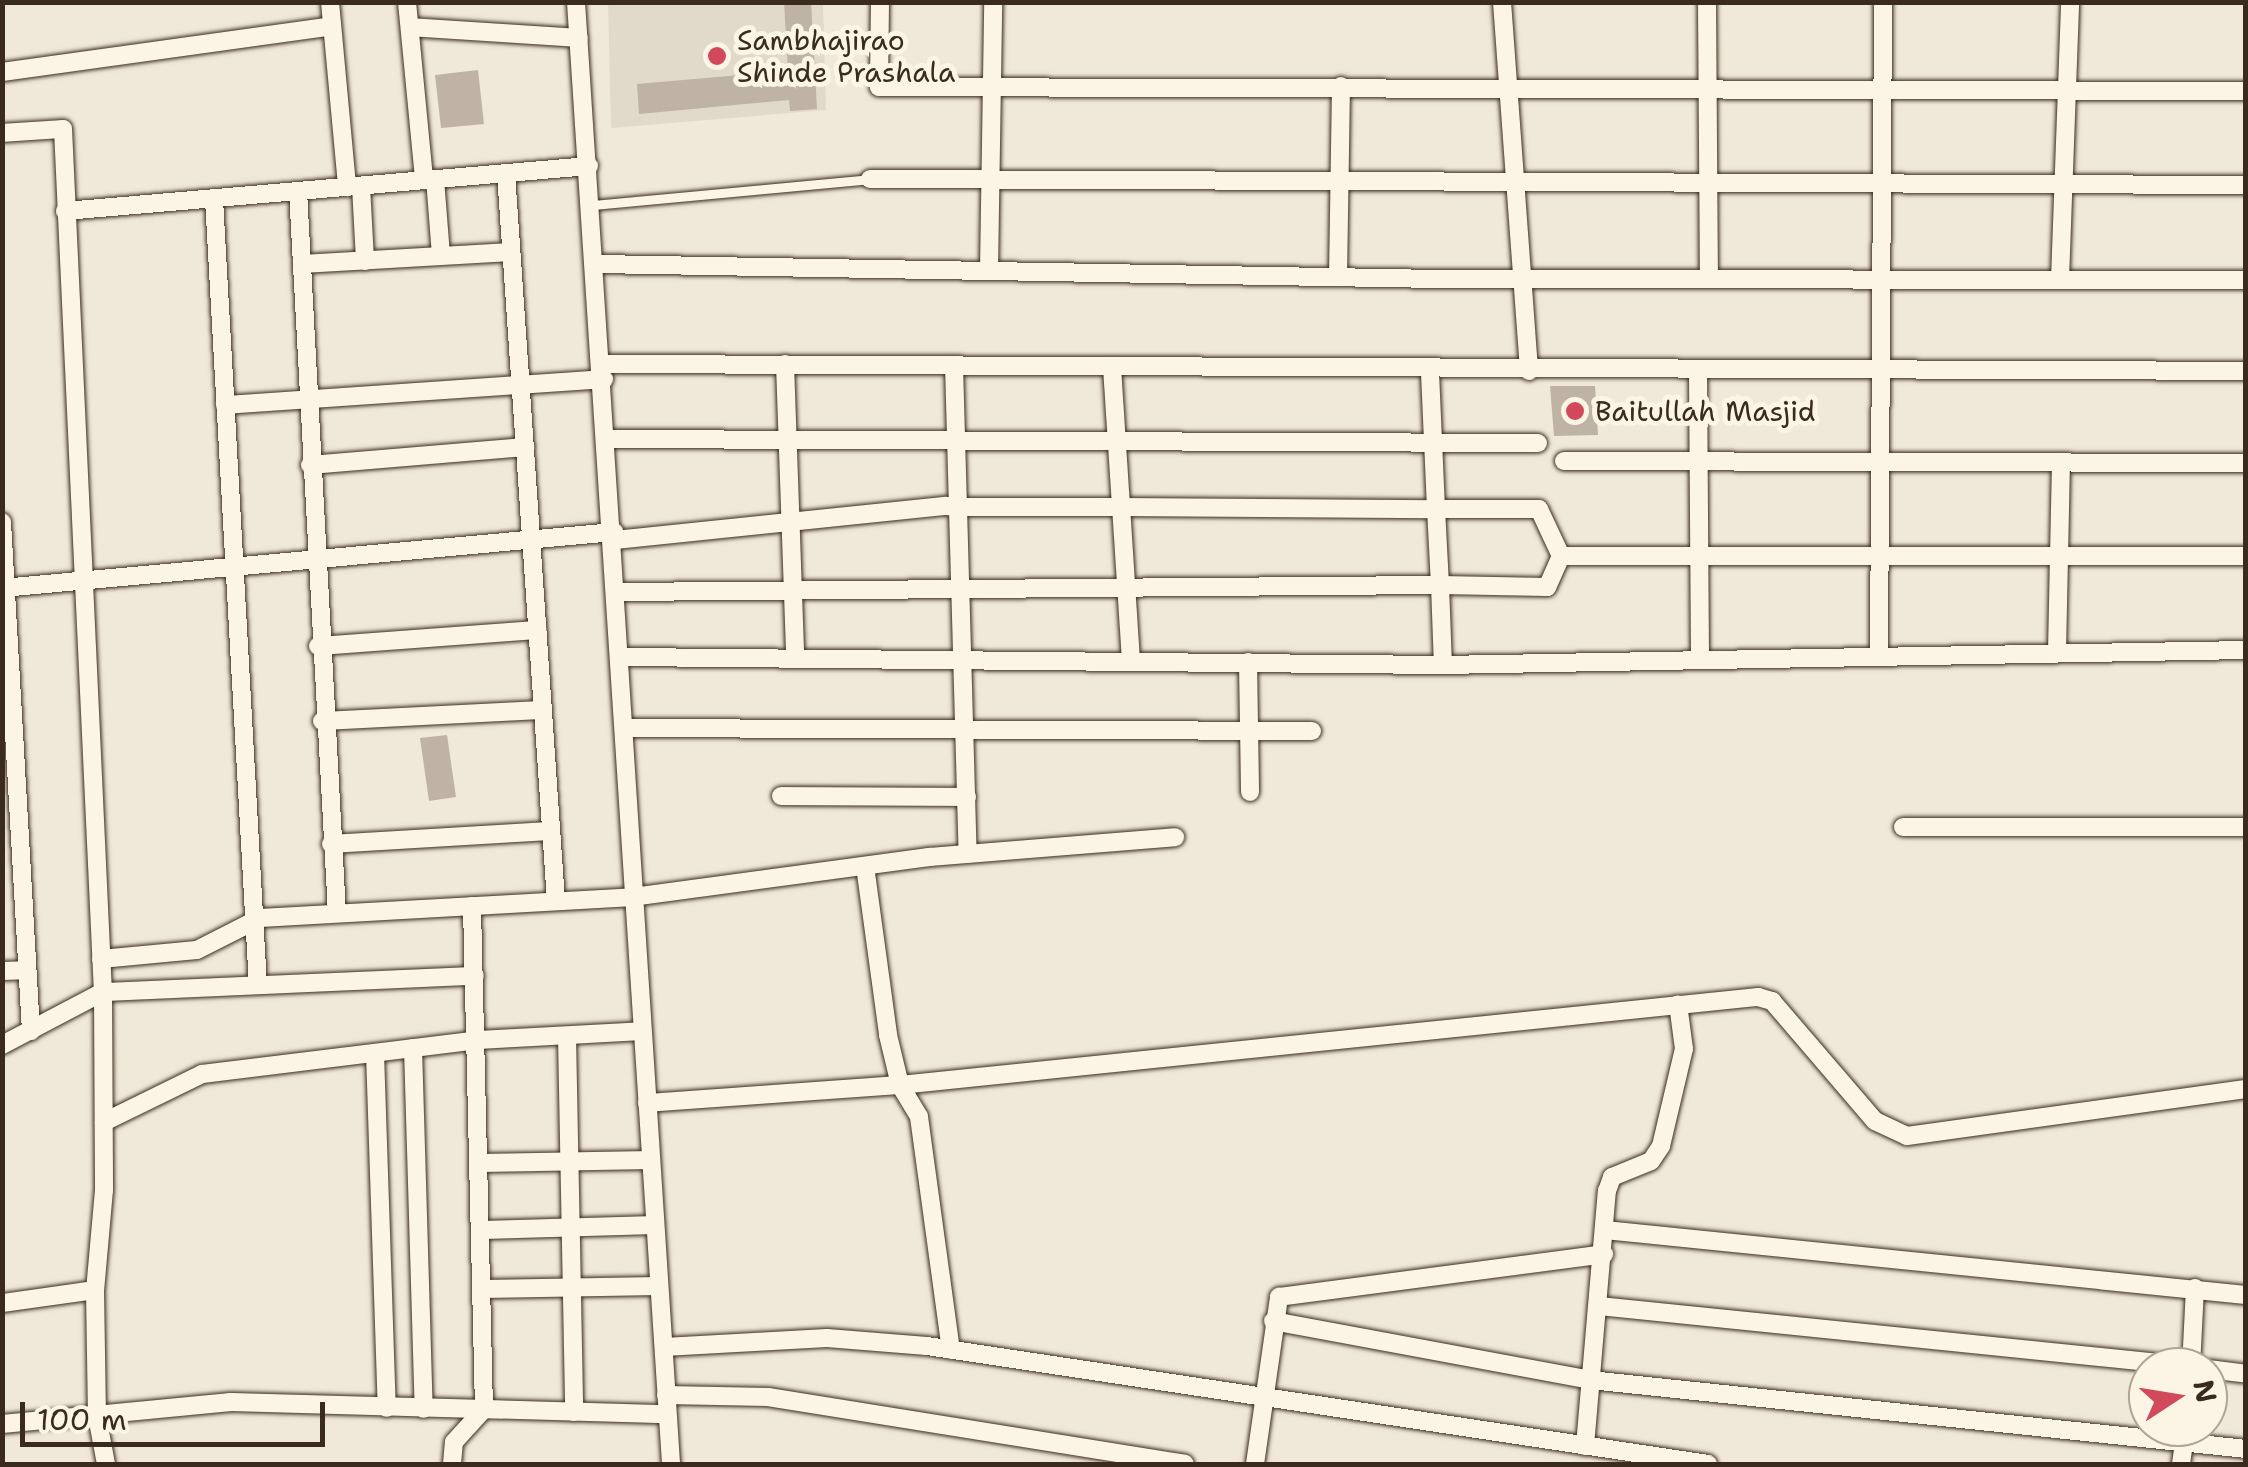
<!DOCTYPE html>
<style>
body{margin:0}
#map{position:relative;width:2248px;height:1467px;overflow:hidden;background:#f0e9d9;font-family:"Shantell Sans",sans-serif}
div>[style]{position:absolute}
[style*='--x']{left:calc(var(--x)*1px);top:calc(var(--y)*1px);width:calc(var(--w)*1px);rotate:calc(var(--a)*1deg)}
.built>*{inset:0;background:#e1d9c9}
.building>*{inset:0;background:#beb3a4}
.roads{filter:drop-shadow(0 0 2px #3b2a1e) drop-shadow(0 0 2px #3b2a1e)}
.lane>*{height:9px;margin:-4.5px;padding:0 4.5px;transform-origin:4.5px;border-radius:4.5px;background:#fcf5e5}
.street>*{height:18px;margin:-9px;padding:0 9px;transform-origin:9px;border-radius:9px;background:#fcf5e5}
.dots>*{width:28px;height:28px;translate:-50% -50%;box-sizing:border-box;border:5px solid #fcf5e5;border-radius:50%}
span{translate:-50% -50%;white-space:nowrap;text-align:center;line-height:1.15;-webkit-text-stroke:10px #fcf5e5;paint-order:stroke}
.poi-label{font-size:28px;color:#3b2a1e}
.left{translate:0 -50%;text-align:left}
.frame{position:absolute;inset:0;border:5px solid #3b2a1e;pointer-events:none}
.north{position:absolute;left:2128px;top:1347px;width:100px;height:100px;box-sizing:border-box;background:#fcf5e5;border:2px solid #afa495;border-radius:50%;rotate:78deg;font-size:28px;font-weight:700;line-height:40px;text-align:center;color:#3b2a1e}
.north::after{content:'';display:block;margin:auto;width:35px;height:45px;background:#d1495b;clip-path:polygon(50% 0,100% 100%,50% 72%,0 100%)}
.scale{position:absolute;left:20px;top:1402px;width:305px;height:45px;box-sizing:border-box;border:5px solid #3b2a1e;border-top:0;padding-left:12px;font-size:30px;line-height:35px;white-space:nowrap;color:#3b2a1e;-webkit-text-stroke:8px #fcf5e5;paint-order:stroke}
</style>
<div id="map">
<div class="built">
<div style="clip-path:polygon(608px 3px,823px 3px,826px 110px,611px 128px)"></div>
</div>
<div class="building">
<div style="clip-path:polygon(784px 2px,811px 2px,817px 109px,790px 111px,789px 100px,639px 114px,637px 84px,788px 71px)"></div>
<div style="clip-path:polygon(478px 70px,484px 124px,441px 128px,435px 75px)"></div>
<div style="clip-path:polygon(1550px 386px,1595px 386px,1598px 435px,1554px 436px)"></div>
<div style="clip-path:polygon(447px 735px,456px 797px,429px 801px,420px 738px)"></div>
</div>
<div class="roads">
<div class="lane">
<div style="--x:592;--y:205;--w:279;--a:-5.3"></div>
</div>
<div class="street">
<div style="--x:330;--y:2;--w:186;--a:84.7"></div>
<div style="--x:407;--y:2;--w:179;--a:84.5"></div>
<div style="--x:576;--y:2;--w:1465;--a:86.28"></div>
<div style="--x:880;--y:2;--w:85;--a:90.7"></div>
<div style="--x:879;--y:87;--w:1367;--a:0.17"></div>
<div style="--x:1502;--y:2;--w:370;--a:85.8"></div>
<div style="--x:1707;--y:2;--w:277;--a:89.6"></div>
<div style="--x:410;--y:27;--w:169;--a:3.7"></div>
<div style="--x:2;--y:72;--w:333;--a:-7.9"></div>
<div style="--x:2;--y:133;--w:61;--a:-3.8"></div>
<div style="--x:63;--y:129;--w:864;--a:87.35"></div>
<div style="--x:103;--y:992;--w:198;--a:89.7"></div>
<div style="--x:104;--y:1190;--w:100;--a:95.1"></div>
<div style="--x:95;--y:1290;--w:94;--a:172"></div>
<div style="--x:506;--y:173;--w:730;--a:86.07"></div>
<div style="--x:435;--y:179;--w:77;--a:85.5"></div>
<div style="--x:870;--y:179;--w:1376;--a:0.25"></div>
<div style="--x:361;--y:186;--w:75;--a:86.9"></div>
<div style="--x:298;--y:191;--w:723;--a:86.91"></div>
<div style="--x:214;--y:199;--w:787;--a:86.8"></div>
<div style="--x:65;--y:211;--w:526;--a:-4.91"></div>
<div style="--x:302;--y:264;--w:209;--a:-3.3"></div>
<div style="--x:596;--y:264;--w:844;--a:1.02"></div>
<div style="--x:1440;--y:279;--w:806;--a:0.07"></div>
<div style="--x:989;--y:271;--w:269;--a:-89.1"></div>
<div style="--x:1338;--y:277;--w:191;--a:-89.1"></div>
<div style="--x:2060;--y:279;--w:277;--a:-87.9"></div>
<div style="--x:603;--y:364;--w:1643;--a:0.24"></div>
<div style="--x:785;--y:364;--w:293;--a:88"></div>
<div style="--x:954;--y:365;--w:489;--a:88.4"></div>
<div style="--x:1112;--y:367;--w:295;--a:86.3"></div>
<div style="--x:1698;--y:371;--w:288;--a:89.6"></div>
<div style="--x:225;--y:405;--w:380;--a:-3.9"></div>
<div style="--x:608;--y:439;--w:930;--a:0.25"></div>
<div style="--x:1564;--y:461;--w:682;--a:0.17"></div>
<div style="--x:310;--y:465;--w:216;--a:-4.8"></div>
<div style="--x:2;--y:522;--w:510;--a:86.74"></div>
<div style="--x:615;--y:540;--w:333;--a:-5.9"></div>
<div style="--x:946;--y:506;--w:12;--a:5"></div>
<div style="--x:958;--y:507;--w:163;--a:0"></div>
<div style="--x:1121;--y:507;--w:315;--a:0.4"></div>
<div style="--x:1436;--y:509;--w:103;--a:0"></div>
<div style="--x:1539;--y:509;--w:52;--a:64.9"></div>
<div style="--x:1561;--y:556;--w:34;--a:114"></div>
<div style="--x:1547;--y:587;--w:107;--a:-178.9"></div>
<div style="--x:1440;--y:585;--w:76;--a:-93"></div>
<div style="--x:1436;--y:509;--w:68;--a:-92.5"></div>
<div style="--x:1433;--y:441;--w:70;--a:-92.5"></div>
<div style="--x:1561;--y:556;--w:685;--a:0"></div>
<div style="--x:2;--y:588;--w:615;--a:-5.23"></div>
<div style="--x:617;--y:592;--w:823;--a:-0.49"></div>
<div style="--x:1440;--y:585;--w:80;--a:87.9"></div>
<div style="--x:1443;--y:665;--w:823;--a:-179.44"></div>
<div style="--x:318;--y:646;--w:220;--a:-4.2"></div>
<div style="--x:2057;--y:652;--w:188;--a:-88.8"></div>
<div style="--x:1879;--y:655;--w:653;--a:-89.65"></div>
<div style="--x:1248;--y:662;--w:130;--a:89.1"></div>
<div style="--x:1443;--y:665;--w:803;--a:-1.07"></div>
<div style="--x:322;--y:721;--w:220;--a:-2.9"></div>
<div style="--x:624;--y:728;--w:688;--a:0.25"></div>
<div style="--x:781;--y:796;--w:186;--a:0.3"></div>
<div style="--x:1903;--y:827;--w:343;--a:0"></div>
<div style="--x:331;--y:844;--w:218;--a:-3.4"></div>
<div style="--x:865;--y:866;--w:171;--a:82.2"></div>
<div style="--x:888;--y:1035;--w:51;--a:76.5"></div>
<div style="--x:900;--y:1085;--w:37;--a:59"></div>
<div style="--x:919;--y:1117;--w:235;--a:82.2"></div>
<div style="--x:101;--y:959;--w:96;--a:-5.4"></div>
<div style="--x:197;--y:950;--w:71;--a:-26.9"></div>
<div style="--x:260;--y:918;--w:374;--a:-3.2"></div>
<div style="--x:633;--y:897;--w:299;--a:-7.7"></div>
<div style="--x:929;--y:857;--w:247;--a:-4.6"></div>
<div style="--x:2;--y:971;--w:23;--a:-2"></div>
<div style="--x:567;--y:1036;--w:376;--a:88.9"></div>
<div style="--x:2;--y:1045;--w:114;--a:-27.7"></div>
<div style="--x:103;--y:992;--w:372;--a:-2.5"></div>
<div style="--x:413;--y:1048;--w:361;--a:88.3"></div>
<div style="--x:375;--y:1053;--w:355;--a:88.1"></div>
<div style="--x:647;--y:1103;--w:254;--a:-4.1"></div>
<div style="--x:900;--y:1085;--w:863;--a:-5.86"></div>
<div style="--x:1758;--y:997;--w:15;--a:16"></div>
<div style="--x:1772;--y:1001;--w:158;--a:49.4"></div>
<div style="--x:1875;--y:1121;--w:35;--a:25"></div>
<div style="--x:1907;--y:1136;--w:342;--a:-7.9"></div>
<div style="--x:104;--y:1122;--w:109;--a:-26.1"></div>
<div style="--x:202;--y:1074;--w:278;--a:-7"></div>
<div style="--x:478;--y:1040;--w:164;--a:-3.1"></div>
<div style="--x:481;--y:1163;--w:170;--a:-1"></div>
<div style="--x:483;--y:1230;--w:172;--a:-1.7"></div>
<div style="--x:1605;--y:1230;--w:644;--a:5.79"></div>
<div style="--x:483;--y:1289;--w:176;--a:-1"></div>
<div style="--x:95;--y:1290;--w:126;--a:89.1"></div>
<div style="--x:97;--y:1416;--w:49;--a:79.4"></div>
<div style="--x:1599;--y:1306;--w:602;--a:5.81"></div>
<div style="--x:1273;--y:1321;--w:322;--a:10.5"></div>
<div style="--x:1590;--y:1380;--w:660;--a:6"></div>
<div style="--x:664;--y:1347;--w:163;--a:-3.2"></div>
<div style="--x:827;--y:1338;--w:100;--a:4.6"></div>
<div style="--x:927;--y:1346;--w:790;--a:8.59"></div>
<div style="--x:2191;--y:1367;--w:79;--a:-87.1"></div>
<div style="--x:2208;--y:1369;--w:38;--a:7"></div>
<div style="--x:666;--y:1395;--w:102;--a:1.1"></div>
<div style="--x:768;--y:1397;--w:422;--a:9.1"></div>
<div style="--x:2;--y:1424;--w:230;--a:-5.5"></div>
<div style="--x:231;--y:1402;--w:436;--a:1.6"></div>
<div style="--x:1585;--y:1446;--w:256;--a:-85.1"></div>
<div style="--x:1607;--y:1191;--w:15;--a:-70"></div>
<div style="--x:1612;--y:1177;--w:42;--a:-22.3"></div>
<div style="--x:1651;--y:1161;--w:18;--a:-56"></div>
<div style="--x:1661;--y:1146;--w:100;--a:-76.7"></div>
<div style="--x:1684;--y:1049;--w:45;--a:-97.6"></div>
<div style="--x:452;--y:1464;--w:22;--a:-85"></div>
<div style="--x:454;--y:1442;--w:45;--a:-47.7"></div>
<div style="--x:484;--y:1409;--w:503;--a:-91.37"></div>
<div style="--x:1255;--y:1464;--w:169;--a:-81.8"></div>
<div style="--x:1279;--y:1297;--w:328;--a:-7.5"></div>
<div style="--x:2181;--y:1464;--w:37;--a:-82"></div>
</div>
</div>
<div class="dots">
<div style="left:717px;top:56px;background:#d1495b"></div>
<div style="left:1575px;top:411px;background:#d1495b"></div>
</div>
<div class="poi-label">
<span class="left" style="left:737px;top:56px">Sambhajirao<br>Shinde Prashala</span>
<span class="left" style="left:1595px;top:411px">Baitullah Masjid</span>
</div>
<div class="frame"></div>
<div class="north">N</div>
<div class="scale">100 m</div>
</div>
